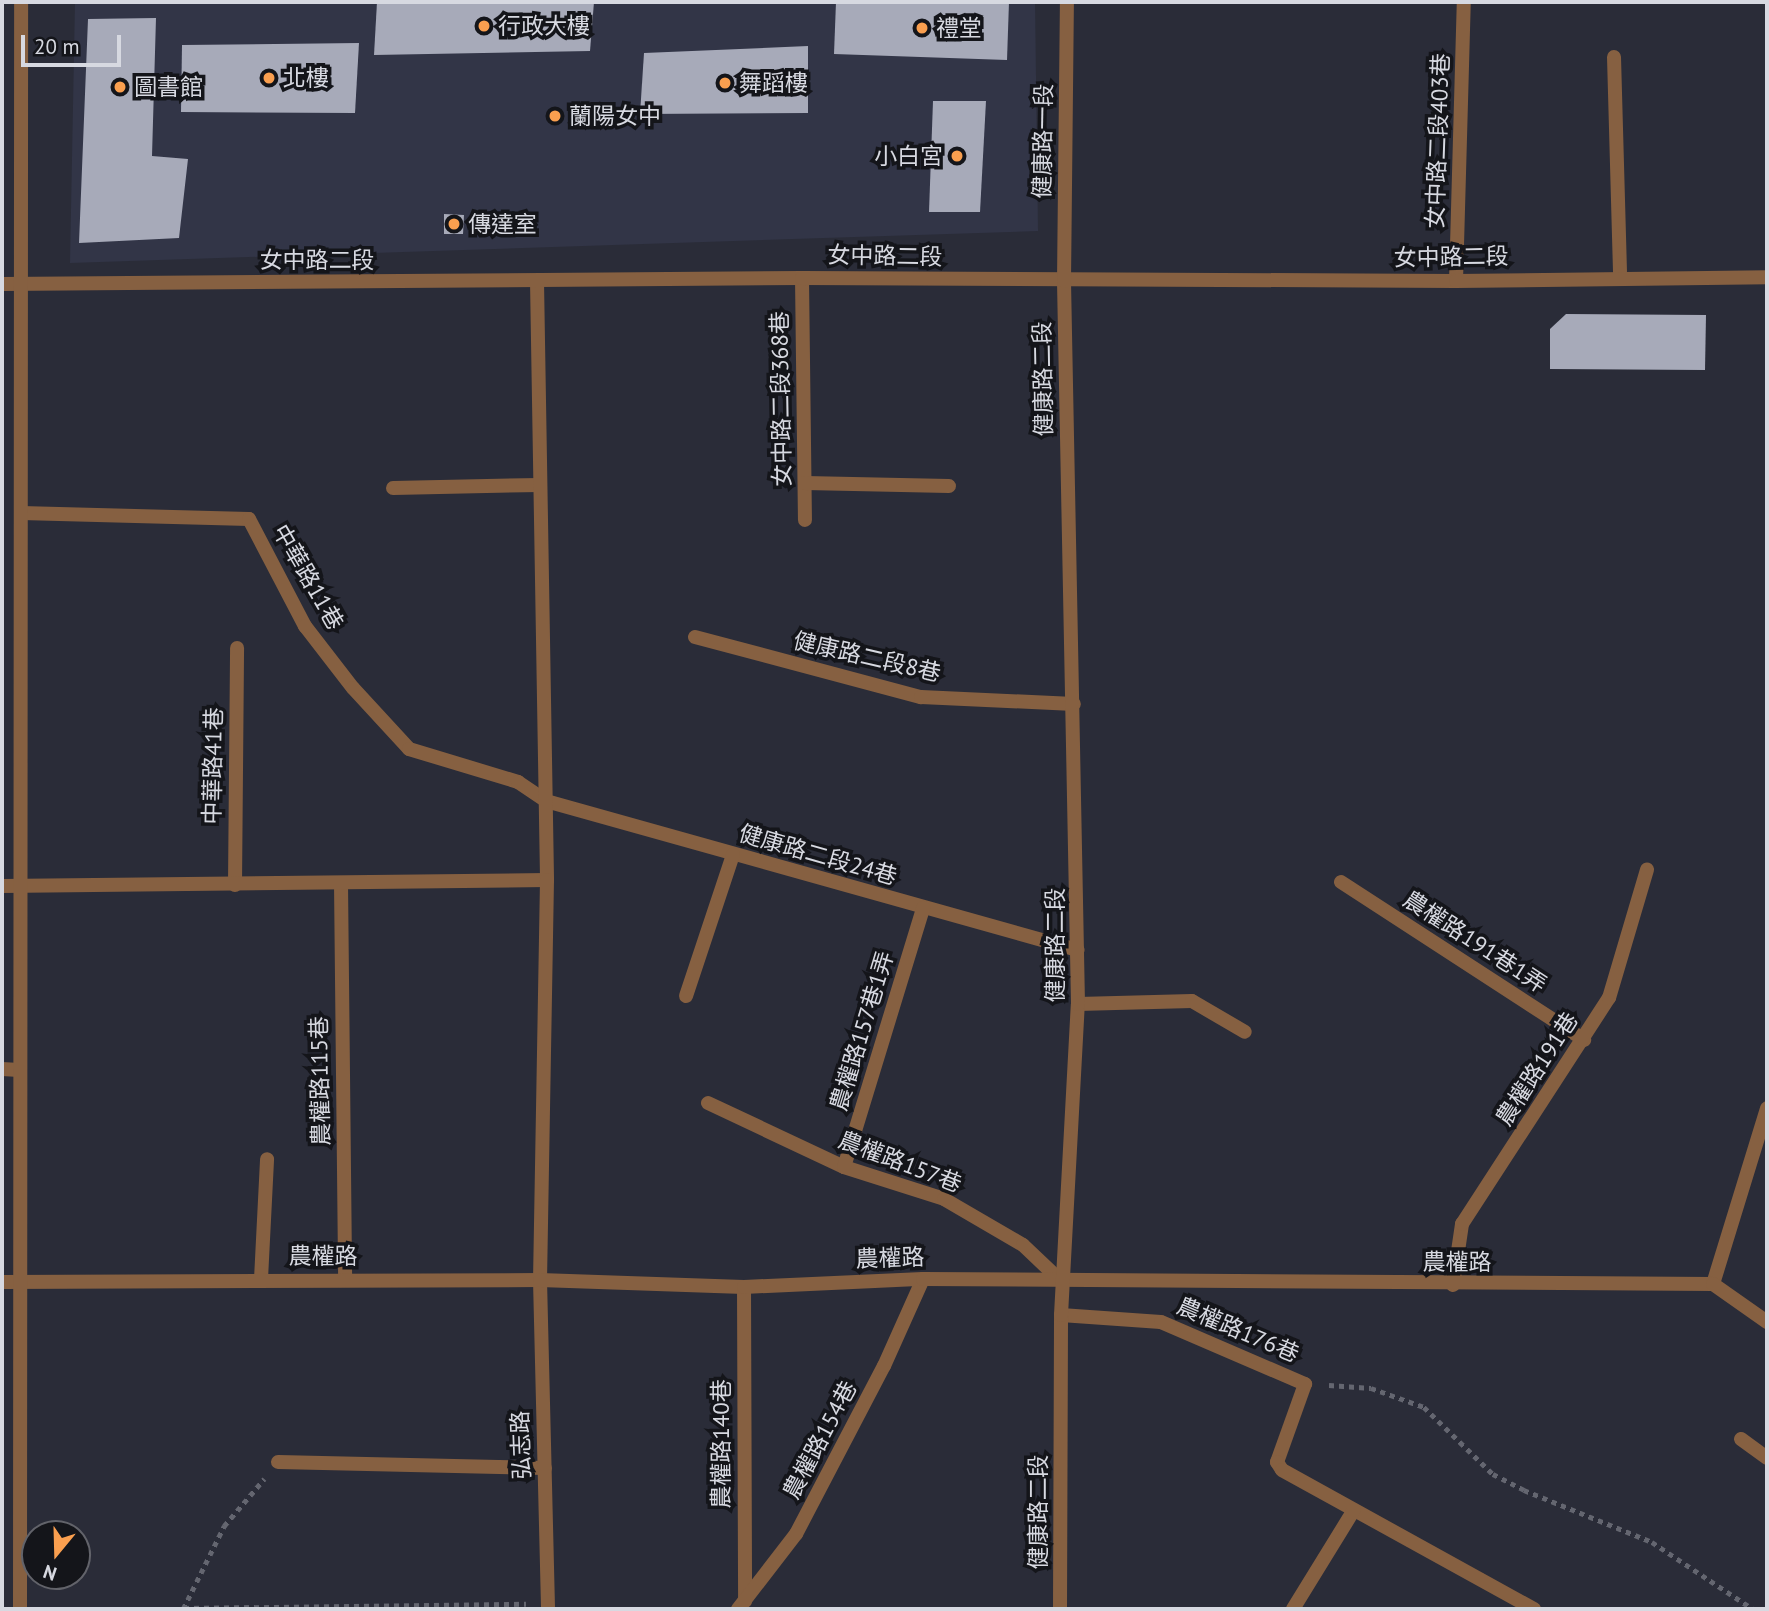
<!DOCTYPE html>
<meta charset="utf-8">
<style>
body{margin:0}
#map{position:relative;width:1769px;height:1611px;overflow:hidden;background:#2a2c38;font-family:"PT Sans","Noto Sans TC",sans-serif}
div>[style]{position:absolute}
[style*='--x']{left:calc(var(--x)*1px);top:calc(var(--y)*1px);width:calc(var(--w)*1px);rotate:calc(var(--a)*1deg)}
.built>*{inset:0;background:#323547}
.building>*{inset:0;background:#a7aab9}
.path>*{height:4.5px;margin-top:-2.25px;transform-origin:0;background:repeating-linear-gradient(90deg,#646670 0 5px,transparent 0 10px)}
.service>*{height:14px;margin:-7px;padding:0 7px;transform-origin:7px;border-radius:7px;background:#866041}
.minor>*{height:14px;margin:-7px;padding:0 7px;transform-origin:7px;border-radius:7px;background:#866041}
.dots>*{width:19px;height:19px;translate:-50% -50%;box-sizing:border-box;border:4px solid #14151a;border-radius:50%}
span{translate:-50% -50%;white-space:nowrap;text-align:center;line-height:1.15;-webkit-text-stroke:7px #14151a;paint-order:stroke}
.poi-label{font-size:23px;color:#d7d9e1}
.left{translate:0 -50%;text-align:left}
.right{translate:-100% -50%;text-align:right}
.street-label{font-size:23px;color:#d7d9e1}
.frame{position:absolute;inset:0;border:4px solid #d7d9e1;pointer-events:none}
.north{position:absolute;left:21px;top:1520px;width:70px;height:70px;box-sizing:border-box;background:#14151a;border:2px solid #62636a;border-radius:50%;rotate:199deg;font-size:19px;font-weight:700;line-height:28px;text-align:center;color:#d7d9e1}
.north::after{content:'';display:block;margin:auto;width:24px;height:32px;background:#fa9f4f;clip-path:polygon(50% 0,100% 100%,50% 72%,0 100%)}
.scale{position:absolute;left:21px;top:35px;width:100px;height:32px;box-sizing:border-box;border:4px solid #d7d9e1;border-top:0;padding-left:9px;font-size:21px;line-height:24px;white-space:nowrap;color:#d7d9e1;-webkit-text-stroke:5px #14151a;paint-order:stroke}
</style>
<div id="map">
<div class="built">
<div style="clip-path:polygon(75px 2px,1035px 2px,1038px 231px,70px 263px)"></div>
</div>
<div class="building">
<div style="clip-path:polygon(377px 2px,594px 2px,590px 51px,374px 55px)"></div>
<div style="clip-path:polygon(836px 2px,1009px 2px,1007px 60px,834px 54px)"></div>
<div style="clip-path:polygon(156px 18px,152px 156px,188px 159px,179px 238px,79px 243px,88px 19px)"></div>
<div style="clip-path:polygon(359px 43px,355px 113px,181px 112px,182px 45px)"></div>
<div style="clip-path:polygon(808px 46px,808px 113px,640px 114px,644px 53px)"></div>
<div style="clip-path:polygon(933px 101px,986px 101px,980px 212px,929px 212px)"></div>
<div style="clip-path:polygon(444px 214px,464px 215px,463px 234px,444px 234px)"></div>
<div style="clip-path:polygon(1566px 314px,1706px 315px,1705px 370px,1550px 369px,1550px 329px)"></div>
</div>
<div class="path">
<div style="--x:1329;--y:1385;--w:42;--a:4.1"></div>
<div style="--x:1371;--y:1388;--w:56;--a:19.7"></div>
<div style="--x:1424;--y:1407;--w:96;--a:44.2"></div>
<div style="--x:1493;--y:1474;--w:35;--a:27"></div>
<div style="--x:1524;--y:1490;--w:138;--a:22.1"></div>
<div style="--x:1652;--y:1542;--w:121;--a:33.6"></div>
<div style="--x:184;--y:1608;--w:342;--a:-0.7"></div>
<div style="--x:183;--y:1609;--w:93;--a:-63.7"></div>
<div style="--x:224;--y:1526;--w:62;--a:-49.6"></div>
</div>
<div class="service">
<div style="--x:1614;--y:57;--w:220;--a:88.4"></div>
<div style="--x:802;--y:278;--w:242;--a:89.3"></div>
<div style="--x:1456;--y:281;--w:279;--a:-88.4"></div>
<div style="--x:805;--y:483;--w:144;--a:1.2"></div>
<div style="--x:393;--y:488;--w:147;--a:-1.2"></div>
<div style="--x:21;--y:513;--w:228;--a:1.5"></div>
<div style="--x:249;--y:519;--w:121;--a:62.4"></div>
<div style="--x:305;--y:626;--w:78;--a:52.3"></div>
<div style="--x:353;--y:688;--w:83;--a:47.4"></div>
<div style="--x:409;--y:749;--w:114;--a:16.8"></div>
<div style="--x:518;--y:782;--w:34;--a:34"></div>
<div style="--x:546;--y:801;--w:552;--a:15.65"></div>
<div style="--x:695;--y:637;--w:234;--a:14.9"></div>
<div style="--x:921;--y:697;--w:153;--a:2.6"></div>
<div style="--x:1341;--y:882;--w:290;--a:33"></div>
<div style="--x:341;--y:883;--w:396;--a:89.4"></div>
<div style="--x:235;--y:885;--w:237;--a:-89.5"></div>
<div style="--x:2;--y:886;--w:545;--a:-0.63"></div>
<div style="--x:686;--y:996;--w:149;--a:-71.6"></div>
<div style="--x:1078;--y:1004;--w:114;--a:-1.5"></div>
<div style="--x:1192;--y:1001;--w:61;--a:30.3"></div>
<div style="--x:2;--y:1069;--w:17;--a:3"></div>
<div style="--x:708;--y:1103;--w:150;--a:25.2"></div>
<div style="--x:844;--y:1167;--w:105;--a:17.7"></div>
<div style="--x:944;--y:1199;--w:91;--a:30.2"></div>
<div style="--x:1023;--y:1245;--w:54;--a:43.5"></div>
<div style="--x:844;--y:1167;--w:271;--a:-73"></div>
<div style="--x:261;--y:1279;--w:120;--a:-87.1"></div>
<div style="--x:1713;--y:1284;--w:184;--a:-72.9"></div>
<div style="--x:1453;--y:1285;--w:62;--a:-81.6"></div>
<div style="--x:1462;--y:1224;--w:270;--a:-57"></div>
<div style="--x:1609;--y:998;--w:134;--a:-73.5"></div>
<div style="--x:744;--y:1287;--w:314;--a:89.8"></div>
<div style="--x:1061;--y:1315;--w:100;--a:4"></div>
<div style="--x:1161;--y:1322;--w:157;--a:23.3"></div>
<div style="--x:1305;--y:1384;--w:83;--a:109.7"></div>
<div style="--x:1277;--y:1462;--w:9;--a:58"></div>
<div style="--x:1282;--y:1470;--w:288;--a:28.9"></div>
<div style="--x:1741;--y:1439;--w:32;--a:36"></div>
<div style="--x:278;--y:1462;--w:267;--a:1.3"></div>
<div style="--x:738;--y:1609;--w:95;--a:-52.3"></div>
<div style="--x:796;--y:1534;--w:190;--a:-62.4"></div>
<div style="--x:884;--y:1366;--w:95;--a:-65.9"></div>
<div style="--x:1293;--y:1609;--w:116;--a:-58.4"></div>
</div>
<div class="minor">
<div style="--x:537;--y:281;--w:599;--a:89.04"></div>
<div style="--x:547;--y:880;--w:400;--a:91"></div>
<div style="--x:540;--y:1280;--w:329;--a:88.6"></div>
<div style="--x:2;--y:284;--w:800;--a:-0.43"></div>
<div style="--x:802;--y:278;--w:654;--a:0.26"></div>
<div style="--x:1456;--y:281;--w:311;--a:-0.7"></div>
<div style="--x:2;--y:1282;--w:538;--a:-0.21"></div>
<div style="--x:540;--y:1280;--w:204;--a:2"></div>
<div style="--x:744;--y:1287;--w:179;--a:-2.6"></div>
<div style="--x:923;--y:1279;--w:790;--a:0.36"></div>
<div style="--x:1713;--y:1284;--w:66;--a:35.1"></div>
<div style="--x:20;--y:1609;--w:1607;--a:-89.96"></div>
<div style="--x:1060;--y:1609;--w:294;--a:-89.8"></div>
<div style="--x:1061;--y:1315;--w:311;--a:-86.9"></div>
<div style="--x:1078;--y:1004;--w:723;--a:-91.11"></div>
<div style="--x:1064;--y:281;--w:279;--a:-89.4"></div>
</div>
<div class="dots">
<div style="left:484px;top:26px;background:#fa9f4f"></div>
<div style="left:922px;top:28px;background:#fa9f4f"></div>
<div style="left:269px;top:78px;background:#fa9f4f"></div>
<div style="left:725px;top:83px;background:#fa9f4f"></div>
<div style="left:120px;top:87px;background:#fa9f4f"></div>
<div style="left:555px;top:116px;background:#fa9f4f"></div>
<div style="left:957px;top:156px;background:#fa9f4f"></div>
<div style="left:454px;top:224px;background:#fa9f4f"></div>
</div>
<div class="poi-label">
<span class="left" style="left:498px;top:26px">行政大樓</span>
<span class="left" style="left:936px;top:28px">禮堂</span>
<span class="left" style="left:283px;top:78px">北樓</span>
<span class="left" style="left:739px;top:83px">舞蹈樓</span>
<span class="left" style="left:134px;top:87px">圖書館</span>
<span class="left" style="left:569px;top:116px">蘭陽女中</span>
<span class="right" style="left:943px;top:156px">小白宮</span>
<span class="left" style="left:468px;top:224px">傳達室</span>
</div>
<div class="street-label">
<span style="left:1043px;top:141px;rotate:-89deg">健康路一段</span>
<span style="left:1438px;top:141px;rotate:-88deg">女中路二段403巷</span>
<span style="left:885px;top:256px;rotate:1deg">女中路二段</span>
<span style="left:1451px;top:257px;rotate:-1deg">女中路二段</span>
<span style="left:317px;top:260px">女中路二段</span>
<span style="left:1043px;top:379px;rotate:-91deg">健康路二段</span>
<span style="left:781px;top:399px;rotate:-91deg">女中路二段368巷</span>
<span style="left:308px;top:577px;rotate:60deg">中華路11巷</span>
<span style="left:867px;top:657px;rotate:13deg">健康路二段8巷</span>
<span style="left:213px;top:766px;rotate:-89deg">中華路41巷</span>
<span style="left:818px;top:855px;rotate:16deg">健康路二段24巷</span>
<span style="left:1475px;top:942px;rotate:33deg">農權路191巷1弄</span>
<span style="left:1055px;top:945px;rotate:-90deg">健康路二段</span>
<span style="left:862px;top:1031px;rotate:-73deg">農權路157巷1弄</span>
<span style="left:1537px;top:1069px;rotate:-57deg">農權路191巷</span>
<span style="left:320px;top:1081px;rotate:-91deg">農權路115巷</span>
<span style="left:900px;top:1162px;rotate:21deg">農權路157巷</span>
<span style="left:323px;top:1256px">農權路</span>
<span style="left:890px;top:1258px;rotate:-2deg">農權路</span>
<span style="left:1457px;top:1262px">農權路</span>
<span style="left:1238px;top:1330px;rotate:23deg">農權路176巷</span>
<span style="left:820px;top:1440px;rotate:-62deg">農權路154巷</span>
<span style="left:721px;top:1444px;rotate:-90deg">農權路140巷</span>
<span style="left:521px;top:1445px;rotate:-92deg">弘志路</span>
<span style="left:1038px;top:1512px;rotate:-90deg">健康路二段</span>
</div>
<div class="frame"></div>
<div class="north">N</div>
<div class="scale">20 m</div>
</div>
